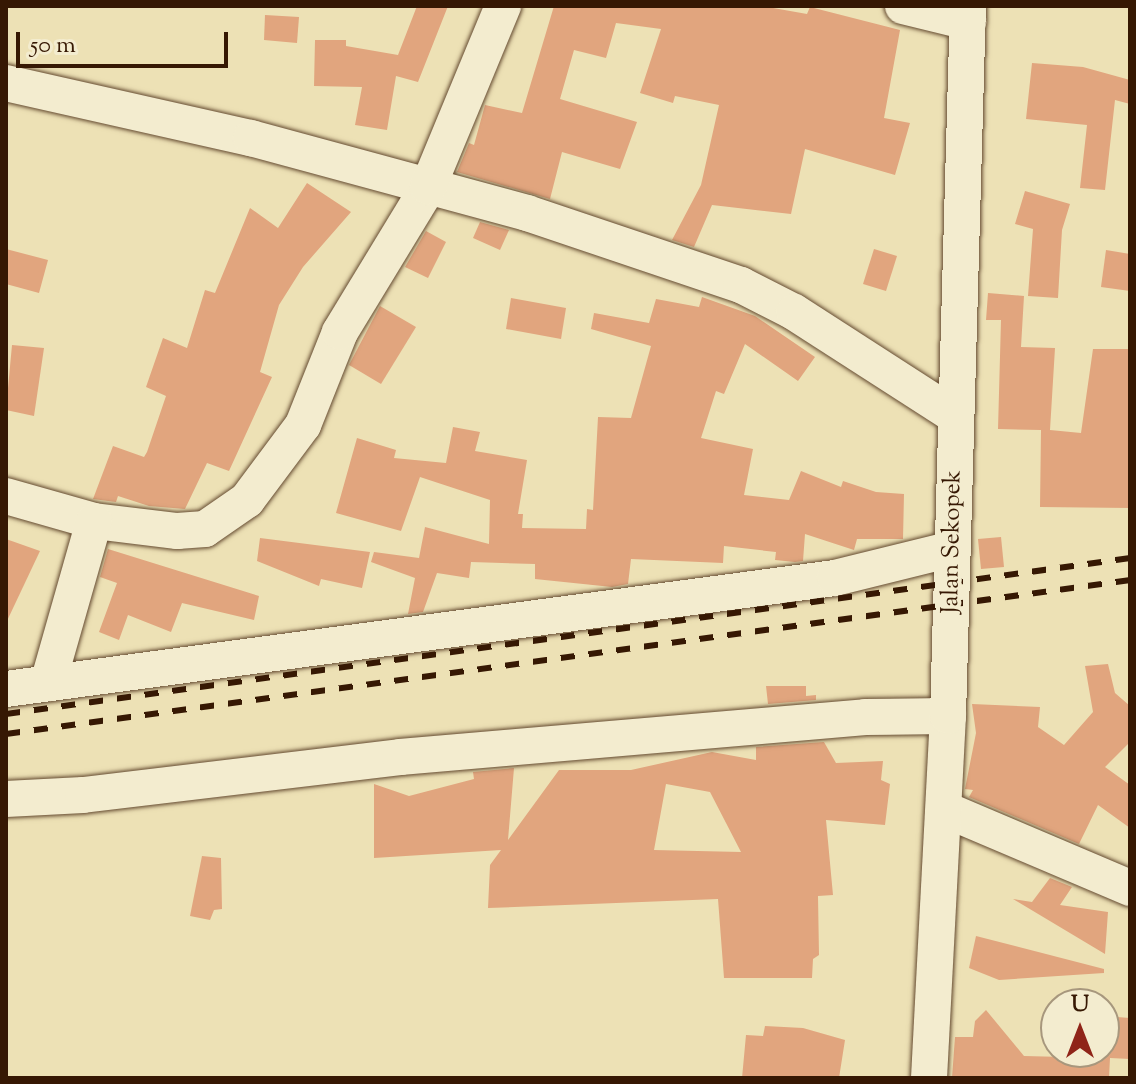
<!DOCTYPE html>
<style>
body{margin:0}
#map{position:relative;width:1136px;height:1084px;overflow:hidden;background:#ede1b5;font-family:"Sorts Mill Goudy",serif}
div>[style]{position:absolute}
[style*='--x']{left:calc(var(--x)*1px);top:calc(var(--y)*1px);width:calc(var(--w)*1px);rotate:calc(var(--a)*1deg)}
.building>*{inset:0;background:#e1a57e}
.roads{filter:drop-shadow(0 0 2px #644a30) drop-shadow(0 0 2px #644a30)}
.minor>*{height:36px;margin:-18px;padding:0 18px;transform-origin:18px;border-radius:18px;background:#f3eccf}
.rail>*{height:6px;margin-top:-3px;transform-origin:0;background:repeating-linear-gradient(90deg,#361803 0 14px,transparent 0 28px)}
span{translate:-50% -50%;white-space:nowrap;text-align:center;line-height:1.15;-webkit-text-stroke:8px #f3eccf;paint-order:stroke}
.street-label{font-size:24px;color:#361803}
.frame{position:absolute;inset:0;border:8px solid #361803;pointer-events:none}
.north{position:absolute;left:1040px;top:988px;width:80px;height:80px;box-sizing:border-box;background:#f3eccf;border:2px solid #a7977d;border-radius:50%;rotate:0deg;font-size:22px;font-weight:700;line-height:32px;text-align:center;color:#361803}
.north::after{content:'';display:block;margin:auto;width:28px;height:36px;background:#8f2418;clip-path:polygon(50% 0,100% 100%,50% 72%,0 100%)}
.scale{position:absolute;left:16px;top:32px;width:212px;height:36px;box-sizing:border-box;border:4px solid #361803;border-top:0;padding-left:10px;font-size:24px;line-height:28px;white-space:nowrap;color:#361803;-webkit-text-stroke:6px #f3eccf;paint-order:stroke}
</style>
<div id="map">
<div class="building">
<div style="clip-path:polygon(417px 6px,448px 6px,418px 82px,396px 76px,387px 130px,355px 125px,362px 87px,314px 86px,315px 40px,346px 40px,346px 46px,398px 55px)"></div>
<div style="clip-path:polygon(554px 6px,762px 6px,807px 14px,810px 7px,900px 30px,884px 118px,910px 123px,895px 175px,805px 149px,791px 214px,712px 205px,694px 247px,672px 240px,701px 185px,719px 105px,675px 96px,673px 103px,640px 93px,661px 29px,616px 23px,606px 58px,574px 50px,560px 99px,637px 122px,620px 169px,562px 152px,550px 199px,457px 172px,469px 143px,474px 145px,485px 105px,522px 113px)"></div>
<div style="clip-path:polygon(265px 15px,299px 17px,297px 43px,264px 40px)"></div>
<div style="clip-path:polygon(1032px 63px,1083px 67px,1130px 80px,1130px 104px,1115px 100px,1105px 190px,1080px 188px,1087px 125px,1026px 119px)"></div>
<div style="clip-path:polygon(307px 183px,351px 212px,303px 267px,279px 305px,260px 372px,272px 377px,229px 471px,207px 463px,185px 509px,149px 506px,118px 496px,116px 502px,93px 499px,113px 446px,144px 457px,147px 452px,166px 396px,146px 387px,163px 338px,187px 348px,205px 290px,215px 293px,250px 208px,278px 228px)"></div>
<div style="clip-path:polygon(1025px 191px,1070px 204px,1062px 230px,1058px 298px,1028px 296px,1033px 229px,1015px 224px)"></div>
<div style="clip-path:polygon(480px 222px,509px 230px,500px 250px,473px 238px)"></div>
<div style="clip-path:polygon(426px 231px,446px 242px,428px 278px,405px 267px)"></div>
<div style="clip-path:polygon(6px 249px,48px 260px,39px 293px,6px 284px)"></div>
<div style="clip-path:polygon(874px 249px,897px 256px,886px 291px,863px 284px)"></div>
<div style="clip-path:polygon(1106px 250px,1130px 254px,1130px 291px,1101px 287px)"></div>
<div style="clip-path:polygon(988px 293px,1024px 296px,1021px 347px,1055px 348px,1050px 430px,1081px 433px,1093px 349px,1130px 349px,1130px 508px,1040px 507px,1041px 430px,998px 429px,1001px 320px,986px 320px)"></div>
<div style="clip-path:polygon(702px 297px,755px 316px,815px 357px,798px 381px,745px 344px,724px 394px,716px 391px,701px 438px,753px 449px,744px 495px,789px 500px,801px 471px,841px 487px,843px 481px,876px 492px,904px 494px,903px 539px,857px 539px,854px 550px,805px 534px,803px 561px,795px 562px,775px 560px,776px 552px,724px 546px,723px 563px,631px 559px,628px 584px,612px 587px,535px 579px,535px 564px,471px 562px,469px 578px,437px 573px,423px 612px,408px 614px,415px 578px,371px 562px,374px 552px,419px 558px,425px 527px,489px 544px,490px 500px,420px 477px,401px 531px,336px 513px,357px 438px,396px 450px,394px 458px,446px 463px,453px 427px,480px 432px,475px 451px,527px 460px,518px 514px,523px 514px,522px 528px,586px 529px,587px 509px,593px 510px,598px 417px,631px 418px,651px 346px,591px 329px,594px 313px,649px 323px,656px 299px,699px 307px)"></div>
<div style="clip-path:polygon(511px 298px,566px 308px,561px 339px,506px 329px)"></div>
<div style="clip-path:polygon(380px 306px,416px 327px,381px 384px,349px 365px)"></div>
<div style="clip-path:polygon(12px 345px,44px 348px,34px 416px,6px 410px)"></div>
<div style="clip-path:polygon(1001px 537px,1004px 567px,981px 569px,978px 539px)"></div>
<div style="clip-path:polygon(260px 538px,370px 552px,362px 588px,321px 579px,319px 586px,257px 561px)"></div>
<div style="clip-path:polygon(6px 539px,40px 551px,6px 623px)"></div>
<div style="clip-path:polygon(108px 549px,259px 596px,254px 620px,182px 603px,171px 632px,128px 615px,119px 640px,99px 632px,117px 583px,100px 577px)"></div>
<div style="clip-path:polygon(1108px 664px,1115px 693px,1130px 706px,1130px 742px,1105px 767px,1130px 785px,1130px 828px,1098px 805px,1079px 844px,969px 797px,973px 790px,965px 789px,976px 733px,972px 704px,1040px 707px,1038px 727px,1064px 745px,1093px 712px,1085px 666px)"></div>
<div style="clip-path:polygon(766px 686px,806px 686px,806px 696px,816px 695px,816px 700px,768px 704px)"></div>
<div style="clip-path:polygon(evenodd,824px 742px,836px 763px,883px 761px,881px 780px,890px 784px,885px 825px,826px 820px,833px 895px,818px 896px,819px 955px,813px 959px,812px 978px,724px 978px,718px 899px,488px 908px,490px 865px,501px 850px,374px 858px,374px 784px,409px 796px,474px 779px,473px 772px,514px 768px,508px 840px,559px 770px,631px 770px,712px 752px,756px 760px,756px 747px,824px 742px,666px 784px,710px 792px,741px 852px,654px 850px,666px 784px)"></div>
<div style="clip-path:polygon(202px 856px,221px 858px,222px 909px,214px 910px,210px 920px,190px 916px)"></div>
<div style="clip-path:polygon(1050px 878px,1072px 887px,1060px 905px,1108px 912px,1105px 954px,1013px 899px,1032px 902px)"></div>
<div style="clip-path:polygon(976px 936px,1104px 969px,1104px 973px,999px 980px,969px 968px)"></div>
<div style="clip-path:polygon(986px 1010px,1024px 1056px,1104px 1058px,1104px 1016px,1130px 1018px,1130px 1059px,1110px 1058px,1109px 1078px,952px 1078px,955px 1037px,973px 1037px,975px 1021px)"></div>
<div style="clip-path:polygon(765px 1026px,803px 1028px,845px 1040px,839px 1078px,742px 1078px,746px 1035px,763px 1036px)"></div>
</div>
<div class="roads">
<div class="minor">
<div style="--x:903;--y:6;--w:67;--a:13.8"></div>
<div style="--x:6;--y:83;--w:251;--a:12.7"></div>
<div style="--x:251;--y:138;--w:286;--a:15.2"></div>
<div style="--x:527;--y:213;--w:226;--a:18.6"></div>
<div style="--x:741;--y:285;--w:59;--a:27"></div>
<div style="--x:794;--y:312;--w:190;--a:32.8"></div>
<div style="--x:6;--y:496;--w:91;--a:15.9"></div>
<div style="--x:94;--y:521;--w:84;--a:6.9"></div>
<div style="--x:177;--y:531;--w:28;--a:-4"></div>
<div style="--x:205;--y:529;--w:51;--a:-34.6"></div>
<div style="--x:247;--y:500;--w:94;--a:-53.3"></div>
<div style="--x:303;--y:425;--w:100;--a:-68.3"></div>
<div style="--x:340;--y:332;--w:170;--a:-58.7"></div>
<div style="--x:428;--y:187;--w:196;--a:-67.5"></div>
<div style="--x:48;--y:683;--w:168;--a:-74.1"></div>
<div style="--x:6;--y:689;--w:836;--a:-7.63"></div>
<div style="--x:835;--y:578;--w:121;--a:-13.9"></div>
<div style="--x:6;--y:799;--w:77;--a:-3"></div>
<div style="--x:83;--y:795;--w:319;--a:-6.8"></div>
<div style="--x:400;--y:757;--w:467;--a:-4.9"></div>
<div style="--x:865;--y:717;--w:83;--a:-0.7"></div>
<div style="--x:944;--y:809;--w:202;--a:23"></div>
<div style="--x:929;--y:1078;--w:362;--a:-87"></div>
<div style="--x:948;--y:716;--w:710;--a:-88.39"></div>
</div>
</div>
<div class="rail">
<div style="--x:6;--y:714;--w:1135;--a:-7.9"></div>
<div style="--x:6;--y:734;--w:1135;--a:-7.8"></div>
</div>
<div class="street-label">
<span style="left:953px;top:542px;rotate:-89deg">Jalan Sekopek</span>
</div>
<div class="frame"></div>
<div class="north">U</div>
<div class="scale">50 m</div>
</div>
